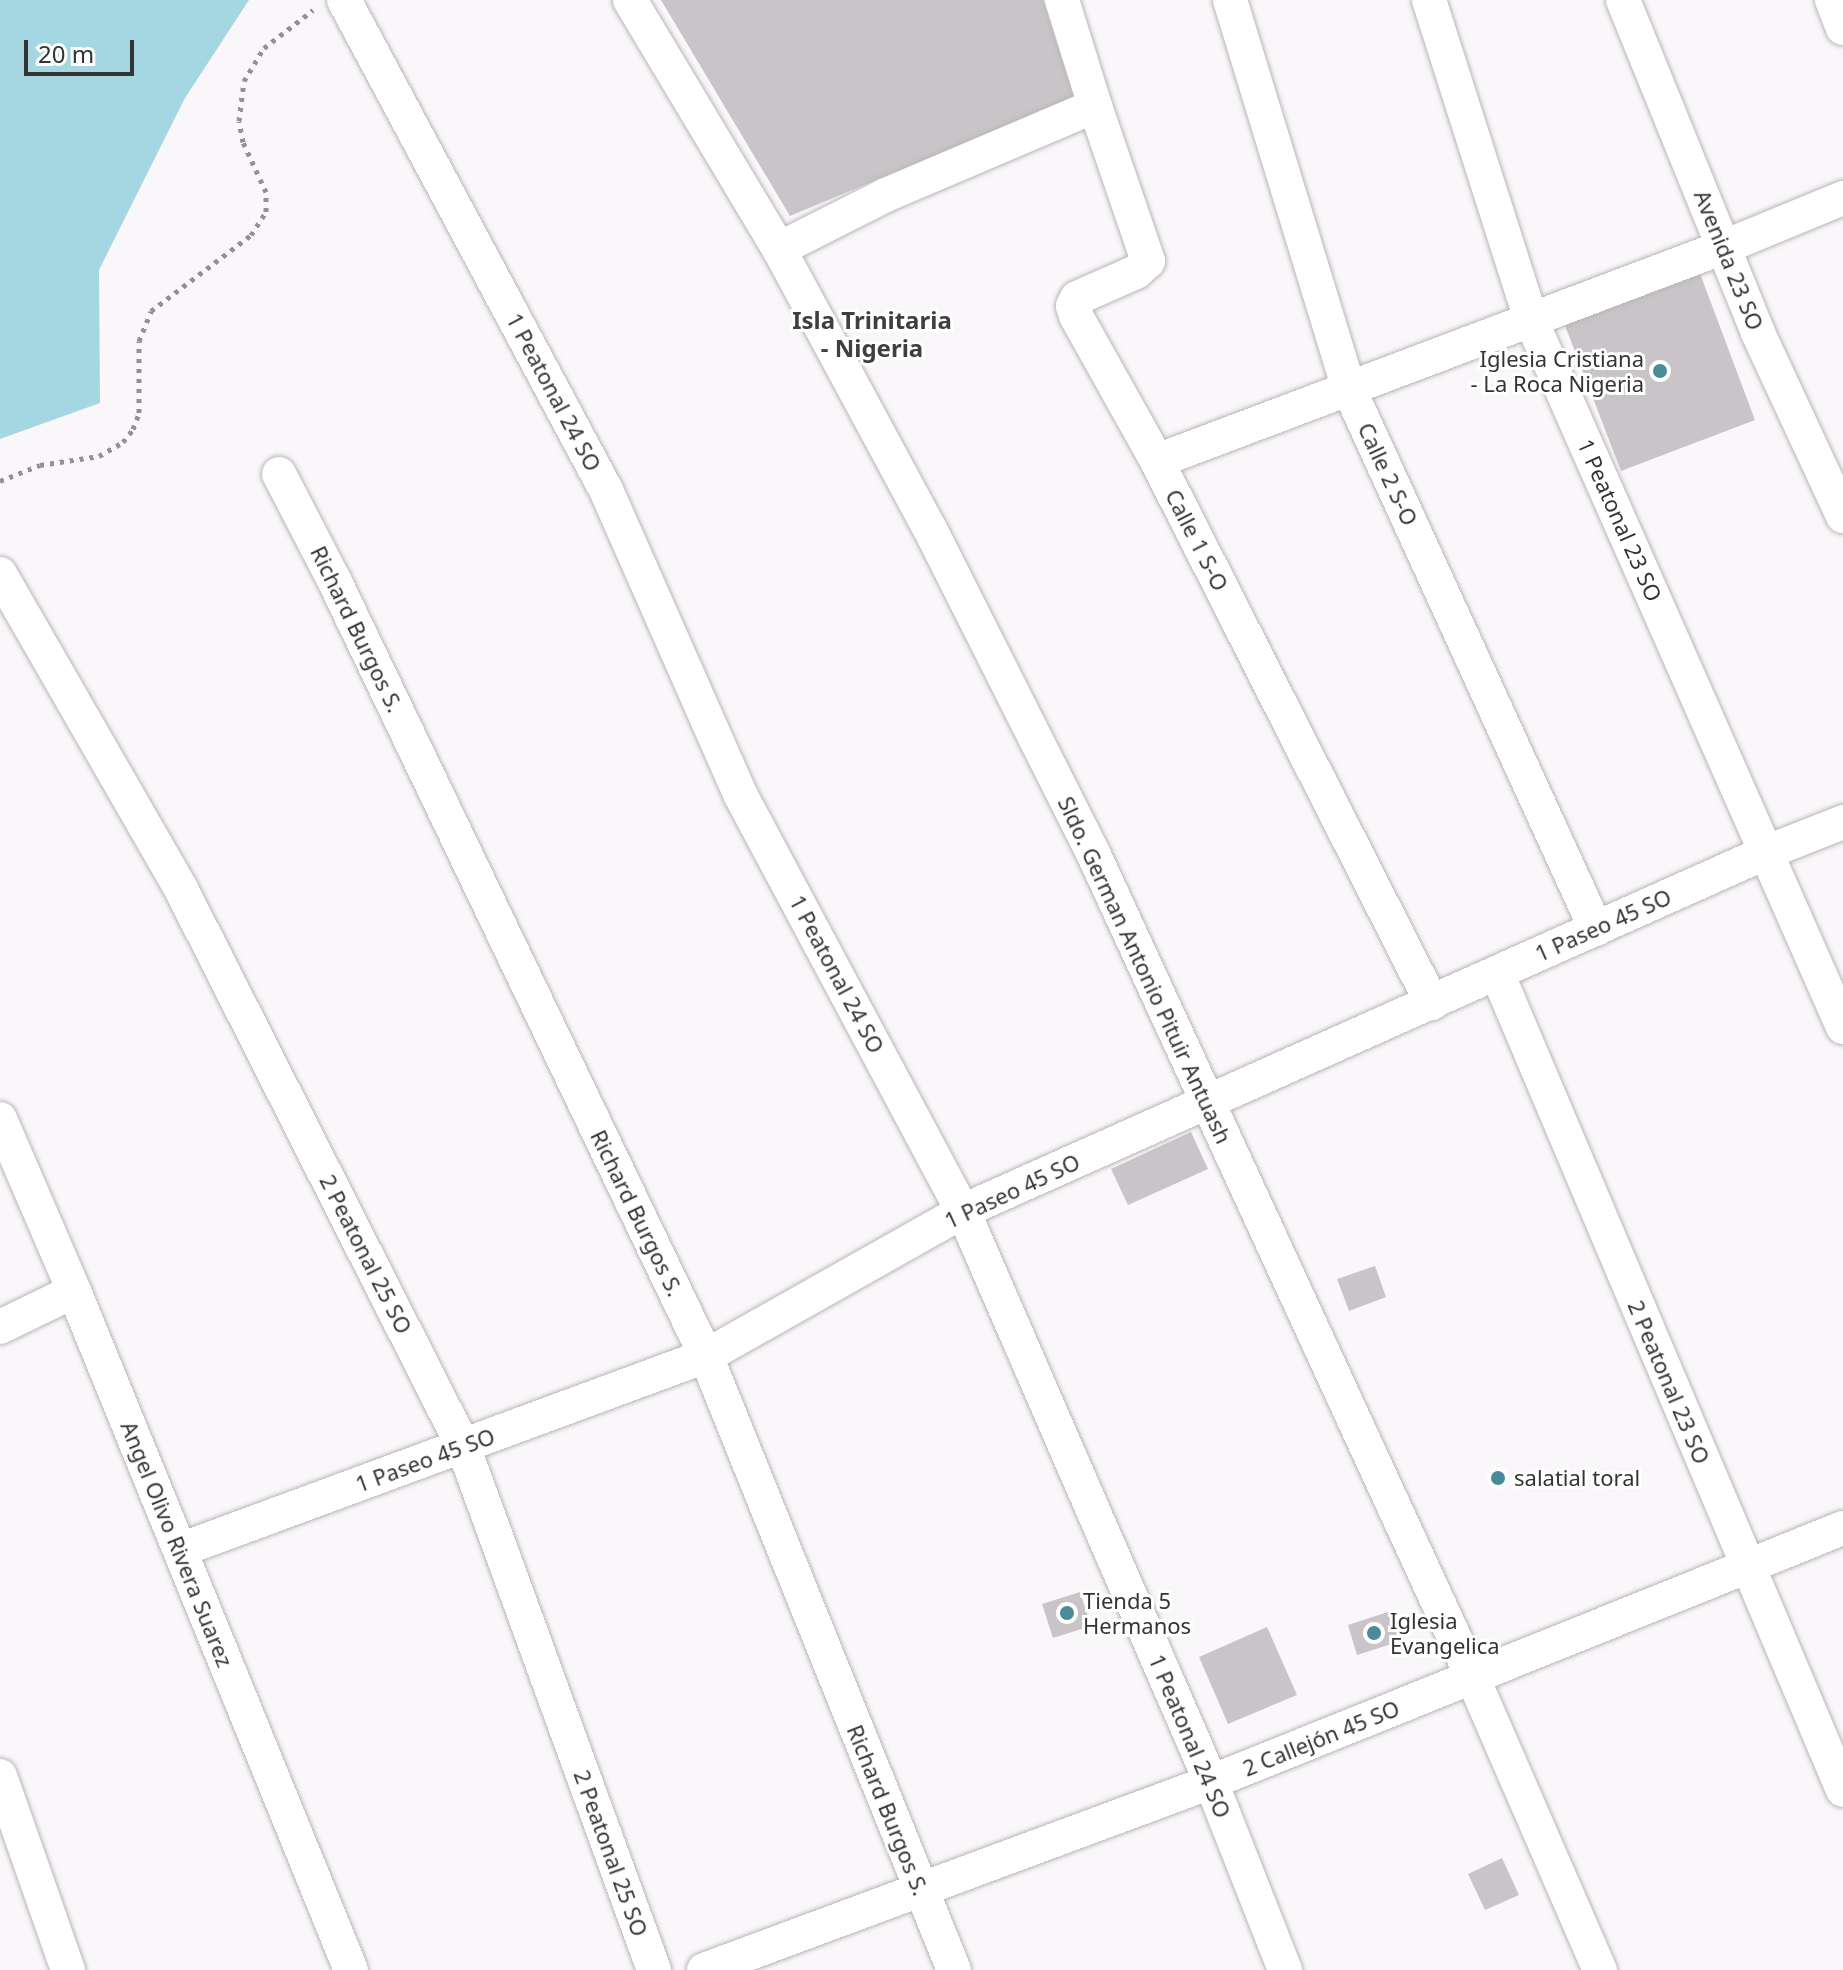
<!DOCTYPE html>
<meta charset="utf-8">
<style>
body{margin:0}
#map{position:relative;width:1843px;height:1970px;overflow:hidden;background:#faf7fa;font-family:"Noto Sans",sans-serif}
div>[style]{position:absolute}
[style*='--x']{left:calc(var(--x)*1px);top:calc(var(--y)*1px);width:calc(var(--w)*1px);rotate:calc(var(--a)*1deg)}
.water>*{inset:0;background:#a4d7e2}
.building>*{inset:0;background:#c8c4c7}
.path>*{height:5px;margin-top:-2.5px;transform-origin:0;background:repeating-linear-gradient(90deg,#939193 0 4px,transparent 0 10px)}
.roads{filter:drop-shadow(0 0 2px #b8b5b7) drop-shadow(0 0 2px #b8b5b7)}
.minor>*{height:34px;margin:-17px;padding:0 17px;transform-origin:17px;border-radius:17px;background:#fff}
.dots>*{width:22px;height:22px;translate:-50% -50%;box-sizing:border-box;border:4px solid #fff;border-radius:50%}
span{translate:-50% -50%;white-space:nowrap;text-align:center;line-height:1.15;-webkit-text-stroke:6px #fff;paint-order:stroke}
.street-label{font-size:22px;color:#353435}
.poi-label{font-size:22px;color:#353435}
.right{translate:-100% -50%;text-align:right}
.left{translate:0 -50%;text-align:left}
.neighbourhood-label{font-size:24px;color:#403e40;font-weight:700}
.scale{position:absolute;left:24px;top:40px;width:110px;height:36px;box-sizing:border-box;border:4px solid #353435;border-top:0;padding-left:10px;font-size:24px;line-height:28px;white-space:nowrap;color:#353435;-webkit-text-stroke:6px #fff;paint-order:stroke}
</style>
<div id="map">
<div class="water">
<div style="clip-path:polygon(0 0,249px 0,185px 98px,99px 270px,100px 403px,0 439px)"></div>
</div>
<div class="building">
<div style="clip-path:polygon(661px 0,1043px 0,1074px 97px,790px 216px)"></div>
<div style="clip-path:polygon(1699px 271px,1755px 420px,1621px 471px,1564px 323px)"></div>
<div style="clip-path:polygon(1191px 1132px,1208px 1169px,1128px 1205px,1111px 1169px)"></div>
<div style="clip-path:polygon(1375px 1266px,1386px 1297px,1349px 1311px,1337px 1279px)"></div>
<div style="clip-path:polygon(1080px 1592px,1091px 1626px,1053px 1638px,1042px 1604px)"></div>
<div style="clip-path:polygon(1391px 1611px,1401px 1641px,1357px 1655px,1348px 1625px)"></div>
<div style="clip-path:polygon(1267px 1627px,1297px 1695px,1228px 1724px,1199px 1657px)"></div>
<div style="clip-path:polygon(1502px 1858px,1519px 1895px,1485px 1910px,1468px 1874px)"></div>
</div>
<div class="path">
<div style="--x:0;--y:481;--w:43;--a:-21.8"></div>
<div style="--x:40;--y:465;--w:60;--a:-8.7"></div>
<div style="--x:99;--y:456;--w:28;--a:-30"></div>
<div style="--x:123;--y:442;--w:16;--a:-52"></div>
<div style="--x:133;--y:429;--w:17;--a:-69"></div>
<div style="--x:139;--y:413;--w:72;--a:-90"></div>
<div style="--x:139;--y:341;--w:32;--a:-68"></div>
<div style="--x:151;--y:311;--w:126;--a:-37.2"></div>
<div style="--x:251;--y:235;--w:27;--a:-57"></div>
<div style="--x:266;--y:212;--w:20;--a:-90"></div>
<div style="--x:266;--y:192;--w:55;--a:-114.7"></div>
<div style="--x:243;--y:142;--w:21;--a:-101"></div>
<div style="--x:239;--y:121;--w:40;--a:-82.9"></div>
<div style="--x:244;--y:81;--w:39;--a:-59"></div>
<div style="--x:264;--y:48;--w:62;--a:-37.8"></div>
</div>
<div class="roads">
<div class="minor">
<div style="--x:344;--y:0;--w:556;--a:61.87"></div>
<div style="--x:606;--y:490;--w:334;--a:66.2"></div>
<div style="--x:741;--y:796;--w:471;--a:61.9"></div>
<div style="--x:963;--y:1211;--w:623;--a:66.52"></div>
<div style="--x:1211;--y:1782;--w:202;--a:68.5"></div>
<div style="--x:630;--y:0;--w:290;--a:59.1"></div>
<div style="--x:779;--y:249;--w:318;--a:61.7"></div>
<div style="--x:930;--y:529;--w:363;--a:63.3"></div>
<div style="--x:1093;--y:853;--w:906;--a:65.27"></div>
<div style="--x:1472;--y:1676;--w:321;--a:66.5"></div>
<div style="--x:1230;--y:0;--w:407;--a:73"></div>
<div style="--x:1349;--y:389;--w:594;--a:65.42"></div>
<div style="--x:1429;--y:0;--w:336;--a:72.3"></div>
<div style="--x:1531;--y:320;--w:773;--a:66.19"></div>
<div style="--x:1623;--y:0;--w:359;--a:67.9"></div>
<div style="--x:1758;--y:333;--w:202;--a:65.1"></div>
<div style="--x:1832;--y:0;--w:30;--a:69"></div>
<div style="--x:1095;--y:106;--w:164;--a:71.1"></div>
<div style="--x:1148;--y:261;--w:16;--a:137"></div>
<div style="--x:1136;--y:272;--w:64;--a:156.2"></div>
<div style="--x:1077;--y:298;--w:9;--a:117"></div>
<div style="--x:1073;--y:306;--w:10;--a:73"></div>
<div style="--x:1076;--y:316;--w:166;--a:60.8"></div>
<div style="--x:1157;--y:461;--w:608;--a:63.1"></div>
<div style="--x:779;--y:249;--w:120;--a:-26.8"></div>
<div style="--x:886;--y:195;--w:227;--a:-23.1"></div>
<div style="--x:1095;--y:106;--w:111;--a:-107.3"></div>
<div style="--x:1157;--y:461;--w:606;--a:-20.68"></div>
<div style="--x:1724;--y:247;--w:129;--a:-22.4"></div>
<div style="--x:279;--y:474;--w:119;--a:62.6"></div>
<div style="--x:334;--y:580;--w:861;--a:64.39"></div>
<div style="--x:706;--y:1356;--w:662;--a:68.01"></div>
<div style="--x:0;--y:574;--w:363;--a:60.1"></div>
<div style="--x:181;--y:889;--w:624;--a:63.15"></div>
<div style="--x:463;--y:1446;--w:558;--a:69.97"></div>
<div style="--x:1497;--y:973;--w:887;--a:67.05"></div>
<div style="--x:0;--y:1119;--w:187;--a:66.7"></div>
<div style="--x:74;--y:1291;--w:733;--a:67.81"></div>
<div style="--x:0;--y:1327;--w:82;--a:-25.9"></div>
<div style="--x:180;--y:1550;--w:561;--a:-20.25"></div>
<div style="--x:706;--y:1356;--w:295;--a:-29.4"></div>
<div style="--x:963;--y:1211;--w:881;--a:-24.06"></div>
<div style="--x:1767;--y:852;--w:82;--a:-21.5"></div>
<div style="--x:0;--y:1776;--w:206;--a:70.7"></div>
<div style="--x:704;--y:1970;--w:541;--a:-20.35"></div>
<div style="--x:1211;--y:1782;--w:681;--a:-21.9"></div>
</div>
</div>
<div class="dots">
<div style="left:1660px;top:371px;background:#478c98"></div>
<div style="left:1498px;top:1478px;background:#478c98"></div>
<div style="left:1067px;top:1613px;background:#478c98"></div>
<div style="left:1374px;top:1633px;background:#478c98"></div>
</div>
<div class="street-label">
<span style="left:1729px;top:260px;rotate:68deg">Avenida 23 SO</span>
<span style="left:554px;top:392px;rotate:62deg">1 Peatonal 24 SO</span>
<span style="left:1388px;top:474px;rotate:65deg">Calle 2 S-O</span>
<span style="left:1620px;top:520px;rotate:66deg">1 Peatonal 23 SO</span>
<span style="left:1197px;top:540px;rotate:63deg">Calle 1 S-O</span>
<span style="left:357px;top:629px;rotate:64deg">Richard Burgos S.</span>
<span style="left:1603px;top:925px;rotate:-24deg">1 Paseo 45 SO</span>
<span style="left:1145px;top:970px;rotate:65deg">Sldo. German Antonio Pituir Antuash</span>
<span style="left:837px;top:974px;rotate:62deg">1 Peatonal 24 SO</span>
<span style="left:1012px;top:1191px;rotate:-25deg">1 Paseo 45 SO</span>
<span style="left:637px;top:1213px;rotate:64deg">Richard Burgos S.</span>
<span style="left:366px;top:1254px;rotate:63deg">2 Peatonal 25 SO</span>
<span style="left:1669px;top:1382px;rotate:67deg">2 Peatonal 23 SO</span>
<span style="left:425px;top:1460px;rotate:-20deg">1 Paseo 45 SO</span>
<span style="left:177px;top:1544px;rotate:68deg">Angel Olivo Rivera Suarez</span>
<span style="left:1190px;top:1736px;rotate:67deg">1 Peatonal 24 SO</span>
<span style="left:1321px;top:1738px;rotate:-22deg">2 Callejón 45 SO</span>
<span style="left:888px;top:1810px;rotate:68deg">Richard Burgos S.</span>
<span style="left:611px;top:1853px;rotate:70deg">2 Peatonal 25 SO</span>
</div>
<div class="poi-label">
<span class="right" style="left:1644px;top:371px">Iglesia Cristiana<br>- La Roca Nigeria</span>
<span class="left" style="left:1514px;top:1478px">salatial toral</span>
<span class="left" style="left:1083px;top:1613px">Tienda 5<br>Hermanos</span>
<span class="left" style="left:1390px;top:1633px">Iglesia<br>Evangelica</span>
</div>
<div class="neighbourhood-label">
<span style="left:872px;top:334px">Isla Trinitaria<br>- Nigeria</span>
</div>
<div class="scale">20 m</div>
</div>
